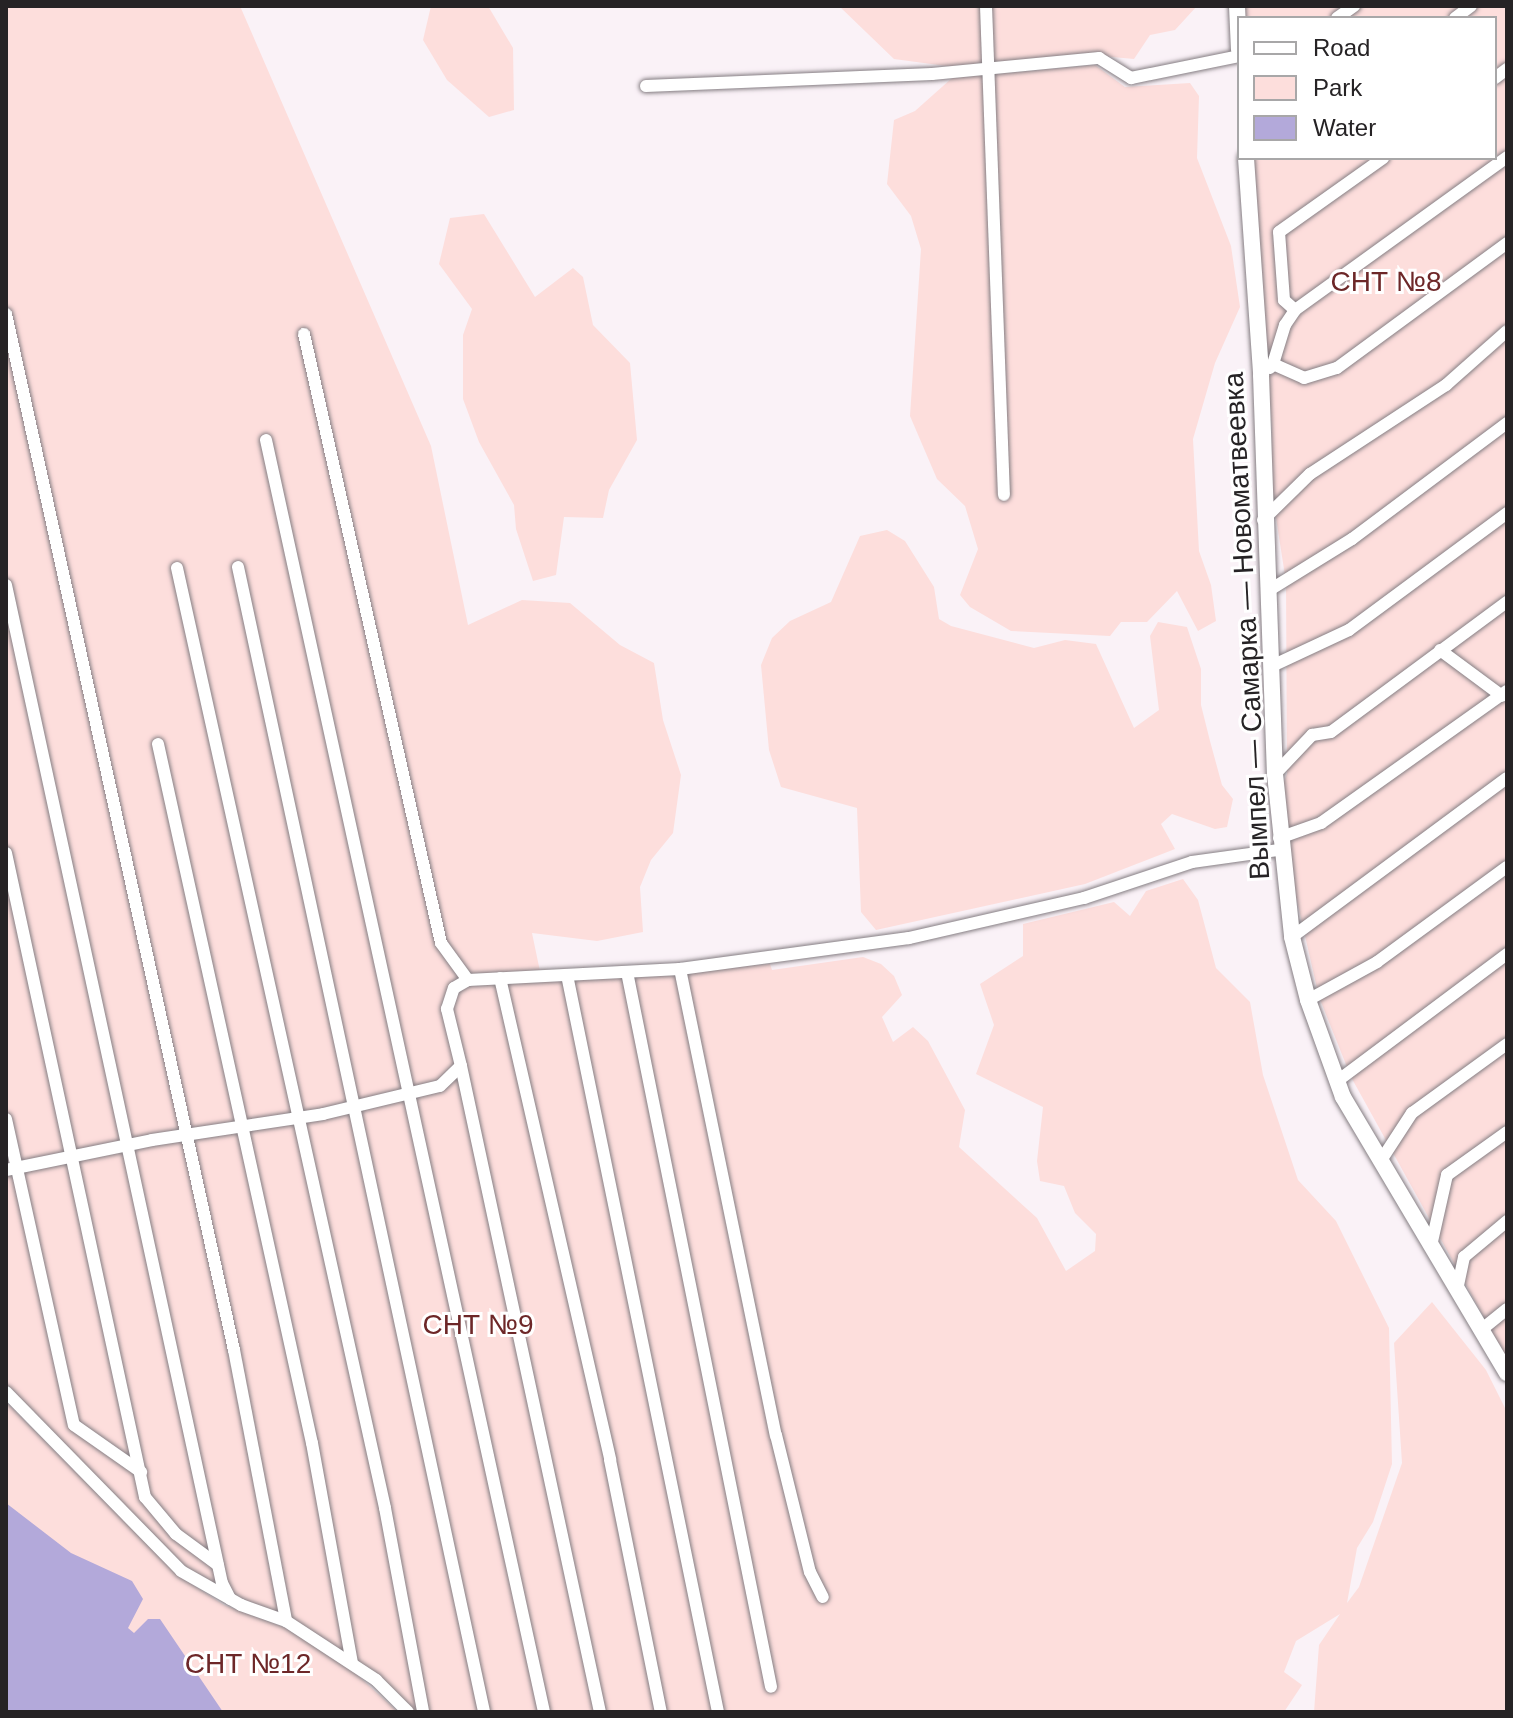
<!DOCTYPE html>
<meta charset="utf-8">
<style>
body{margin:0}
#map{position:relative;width:1513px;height:1718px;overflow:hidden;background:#faf2f7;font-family:Helvetica,sans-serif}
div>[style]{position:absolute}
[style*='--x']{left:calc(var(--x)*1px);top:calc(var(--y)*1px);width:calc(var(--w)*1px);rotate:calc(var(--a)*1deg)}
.green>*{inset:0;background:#fddedc}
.water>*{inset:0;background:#b3a9da}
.roads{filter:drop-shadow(0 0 2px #857e83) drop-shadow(0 0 2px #857e83)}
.minor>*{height:12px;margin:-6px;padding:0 6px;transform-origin:6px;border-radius:6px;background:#fff}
.major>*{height:16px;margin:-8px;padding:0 8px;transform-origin:8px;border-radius:8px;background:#fff}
span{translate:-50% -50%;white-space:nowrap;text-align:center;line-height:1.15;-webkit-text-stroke:6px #fff;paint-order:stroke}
.park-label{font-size:28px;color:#6d2728}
.street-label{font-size:28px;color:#262325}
.frame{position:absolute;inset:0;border:8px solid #262325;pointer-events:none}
.legend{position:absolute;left:1237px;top:16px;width:260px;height:144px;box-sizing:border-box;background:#fff;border:2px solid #a8a7a8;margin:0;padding:10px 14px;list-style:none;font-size:24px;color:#262325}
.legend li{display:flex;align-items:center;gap:16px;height:40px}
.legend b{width:40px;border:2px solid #a8a7a8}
</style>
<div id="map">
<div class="green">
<div style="clip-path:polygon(6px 6px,240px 6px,431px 446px,468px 625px,522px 600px,570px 603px,620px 645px,654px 663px,663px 720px,681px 775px,673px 833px,651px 860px,640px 887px,643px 932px,597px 941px,532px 933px,542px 981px,770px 964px,772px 970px,863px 957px,881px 964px,894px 976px,902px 995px,882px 1017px,893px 1042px,913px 1027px,928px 1041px,965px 1110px,959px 1147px,1037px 1218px,1066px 1271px,1095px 1251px,1096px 1234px,1075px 1213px,1064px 1186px,1040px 1181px,1037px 1161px,1043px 1107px,976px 1074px,994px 1025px,980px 984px,1023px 956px,1023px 924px,1114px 902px,1130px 916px,1146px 891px,1183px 879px,1198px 900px,1216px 968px,1250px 1002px,1263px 1075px,1298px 1180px,1336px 1221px,1389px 1328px,1392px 1464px,1373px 1522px,1357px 1548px,1347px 1603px,1359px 1587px,1402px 1463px,1394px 1343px,1432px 1302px,1486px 1370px,1507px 1412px,1507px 1712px,1314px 1712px,1319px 1645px,1340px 1614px,1296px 1641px,1284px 1672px,1302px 1685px,1284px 1712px,413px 1712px,383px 1680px,195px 1576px,6px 1387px)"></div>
<div style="clip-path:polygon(431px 6px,488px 6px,513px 48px,514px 110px,489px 117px,447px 80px,423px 40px)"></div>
<div style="clip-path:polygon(839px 6px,1197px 6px,1175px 30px,1150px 35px,1134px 59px,1080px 54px,961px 68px,894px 59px)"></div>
<div style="clip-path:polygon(1242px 6px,1507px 6px,1507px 1359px,1351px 1077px,1319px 997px,1295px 892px,1282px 786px,1287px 774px,1286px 582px,1270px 479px,1272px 429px,1251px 158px,1495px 158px,1495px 18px,1243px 18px)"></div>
<div style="clip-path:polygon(1095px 65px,1125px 87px,1190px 83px,1199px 96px,1197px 158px,1231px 246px,1240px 307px,1215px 363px,1193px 439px,1199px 551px,1211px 585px,1216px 621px,1198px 631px,1177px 591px,1147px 622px,1121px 622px,1110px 636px,1011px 631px,970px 607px,960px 595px,978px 549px,965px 506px,937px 479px,910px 416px,921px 249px,911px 216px,887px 184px,894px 120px,915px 111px,952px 78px)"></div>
<div style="clip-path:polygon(484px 214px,535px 297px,573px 268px,583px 277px,593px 325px,630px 363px,637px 440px,609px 490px,603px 518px,564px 517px,556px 575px,533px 581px,516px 529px,514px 505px,479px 442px,463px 399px,463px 335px,472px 309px,439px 264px,450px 218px)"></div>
<div style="clip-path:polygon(887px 530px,905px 541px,934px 587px,939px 619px,951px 626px,1034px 648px,1065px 640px,1096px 644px,1134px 728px,1159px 710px,1150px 636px,1158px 622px,1187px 627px,1201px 669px,1201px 705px,1210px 741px,1222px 785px,1233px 799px,1227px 827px,1215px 829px,1172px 814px,1161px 824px,1175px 849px,1085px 884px,876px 930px,861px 912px,857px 808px,781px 787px,769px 750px,761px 665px,772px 638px,790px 621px,831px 602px,860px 536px)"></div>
<div style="clip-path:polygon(6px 1402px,179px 1576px,224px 1605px,286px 1628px,355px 1673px,398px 1712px,6px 1712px)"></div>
</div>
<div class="water">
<div style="clip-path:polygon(6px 1503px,71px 1553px,132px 1581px,143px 1599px,128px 1628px,134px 1633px,148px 1619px,160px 1619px,223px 1712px,6px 1712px)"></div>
</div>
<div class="roads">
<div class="minor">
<div style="--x:986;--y:6;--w:489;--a:87.9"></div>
<div style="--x:1337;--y:18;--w:21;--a:-35"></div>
<div style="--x:1455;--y:18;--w:20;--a:-37"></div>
<div style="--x:1495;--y:78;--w:15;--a:-37"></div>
<div style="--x:646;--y:86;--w:286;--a:-2.4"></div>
<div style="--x:932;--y:74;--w:168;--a:-5.5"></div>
<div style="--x:1099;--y:58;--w:38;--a:32"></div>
<div style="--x:1131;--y:78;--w:110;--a:-11.5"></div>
<div style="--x:1295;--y:310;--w:15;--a:-138"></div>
<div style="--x:1284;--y:300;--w:68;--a:-94.2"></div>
<div style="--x:1279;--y:232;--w:128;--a:-35.4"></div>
<div style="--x:6;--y:314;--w:1061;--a:77.59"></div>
<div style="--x:234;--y:1350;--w:276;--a:79.1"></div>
<div style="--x:304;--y:334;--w:624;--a:77.32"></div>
<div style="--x:441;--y:943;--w:46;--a:53.9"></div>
<div style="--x:1273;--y:364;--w:41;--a:-72.9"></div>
<div style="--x:1285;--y:325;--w:18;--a:-56"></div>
<div style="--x:1295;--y:310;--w:261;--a:-35.8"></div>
<div style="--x:1270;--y:368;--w:5;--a:-53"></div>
<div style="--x:1273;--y:364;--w:34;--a:24"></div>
<div style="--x:1304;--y:378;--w:34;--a:-17"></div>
<div style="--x:1337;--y:368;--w:211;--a:-36.3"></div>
<div style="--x:266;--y:440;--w:1302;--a:77.67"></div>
<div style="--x:1263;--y:520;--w:66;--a:-44.4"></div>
<div style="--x:1310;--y:474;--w:163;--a:-33.2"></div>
<div style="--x:1446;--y:385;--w:81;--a:-41.5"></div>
<div style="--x:238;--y:567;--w:1171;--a:77.87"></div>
<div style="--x:177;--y:568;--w:963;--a:77.52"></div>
<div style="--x:385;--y:1508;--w:208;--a:79.4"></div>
<div style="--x:6;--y:585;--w:1021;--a:77.79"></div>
<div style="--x:222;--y:1583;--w:18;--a:63"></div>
<div style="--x:1268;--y:591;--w:99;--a:-31.8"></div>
<div style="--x:1352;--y:539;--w:194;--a:-36.8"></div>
<div style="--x:1440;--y:650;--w:77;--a:36.6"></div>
<div style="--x:1272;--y:666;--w:85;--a:-25.1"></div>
<div style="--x:1349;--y:630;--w:197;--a:-36.5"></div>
<div style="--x:158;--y:744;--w:716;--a:77.58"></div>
<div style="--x:312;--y:1443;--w:224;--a:79.7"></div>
<div style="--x:1275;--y:774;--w:54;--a:-46.5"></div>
<div style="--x:1312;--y:735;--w:19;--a:-9"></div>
<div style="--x:1331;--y:732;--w:219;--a:-36.5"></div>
<div style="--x:1279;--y:838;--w:45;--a:-19.7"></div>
<div style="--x:1321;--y:823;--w:228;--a:-35.4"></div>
<div style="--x:6;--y:853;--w:659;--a:77.82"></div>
<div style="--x:145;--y:1497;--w:48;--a:50"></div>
<div style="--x:176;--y:1534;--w:52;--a:36.4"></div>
<div style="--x:1292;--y:937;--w:267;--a:-36.5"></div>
<div style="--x:680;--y:969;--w:476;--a:78.4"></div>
<div style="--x:776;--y:1435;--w:141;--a:76.1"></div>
<div style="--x:810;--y:1572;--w:28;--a:63"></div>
<div style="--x:627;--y:972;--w:729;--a:78.61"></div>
<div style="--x:567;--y:975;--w:752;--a:78.42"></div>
<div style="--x:500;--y:978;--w:494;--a:77.1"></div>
<div style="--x:610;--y:1460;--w:257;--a:78.6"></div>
<div style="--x:1308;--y:1000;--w:79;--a:-28.8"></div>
<div style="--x:1377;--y:962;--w:161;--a:-36.2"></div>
<div style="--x:461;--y:1066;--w:661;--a:77.86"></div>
<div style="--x:1336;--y:1082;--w:214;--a:-36.8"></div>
<div style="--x:6;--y:1119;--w:313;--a:77.5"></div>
<div style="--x:74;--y:1425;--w:82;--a:35"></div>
<div style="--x:1380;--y:1162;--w:59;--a:-56.9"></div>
<div style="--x:1412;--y:1113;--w:117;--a:-36"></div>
<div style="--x:6;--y:1170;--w:149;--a:-11.6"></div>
<div style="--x:152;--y:1140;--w:173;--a:-8.6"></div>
<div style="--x:323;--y:1114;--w:120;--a:-13.5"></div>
<div style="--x:440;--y:1086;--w:29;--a:-44"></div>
<div style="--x:461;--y:1066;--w:59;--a:-103.8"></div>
<div style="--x:447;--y:1009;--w:22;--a:-72"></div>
<div style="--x:454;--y:988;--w:16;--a:-30"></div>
<div style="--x:468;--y:980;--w:212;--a:-3"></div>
<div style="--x:680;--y:969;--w:231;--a:-7.7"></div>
<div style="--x:909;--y:938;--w:180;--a:-12.9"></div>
<div style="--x:1084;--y:898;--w:114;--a:-18.4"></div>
<div style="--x:1192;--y:862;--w:88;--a:-7.9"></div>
<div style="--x:1431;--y:1246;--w:73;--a:-77.3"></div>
<div style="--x:1447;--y:1175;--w:74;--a:-35.6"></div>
<div style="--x:1457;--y:1290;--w:34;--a:-78"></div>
<div style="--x:1464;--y:1257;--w:56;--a:-39.9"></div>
<div style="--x:1481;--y:1330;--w:33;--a:-39"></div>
<div style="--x:6;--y:1392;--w:250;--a:45.6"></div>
<div style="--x:181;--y:1571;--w:69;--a:29.5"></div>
<div style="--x:241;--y:1605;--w:48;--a:19.6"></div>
<div style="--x:286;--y:1621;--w:108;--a:33.2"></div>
<div style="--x:376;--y:1680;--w:45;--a:45"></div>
</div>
<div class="major">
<div style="--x:1237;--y:6;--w:44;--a:87.4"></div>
<div style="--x:1246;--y:158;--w:218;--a:86"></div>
<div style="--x:1261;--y:375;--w:399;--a:88"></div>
<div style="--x:1275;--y:774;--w:164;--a:84"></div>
<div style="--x:1292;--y:937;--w:65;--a:75.7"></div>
<div style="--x:1308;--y:1000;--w:103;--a:70.2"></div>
<div style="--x:1343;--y:1097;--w:321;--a:59.3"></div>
</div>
</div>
<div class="park-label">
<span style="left:1386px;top:282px">СНТ №8</span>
<span style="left:478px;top:1325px">СНТ №9</span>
<span style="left:248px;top:1664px">СНТ №12</span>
</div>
<div class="street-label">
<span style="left:1247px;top:626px;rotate:-93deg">Вымпел — Самарка — Новоматвеевка</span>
</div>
<div class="frame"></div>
<ul class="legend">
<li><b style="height:10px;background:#fff"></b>Road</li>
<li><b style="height:22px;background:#fddedc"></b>Park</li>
<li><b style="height:22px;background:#b3a9da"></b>Water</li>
</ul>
</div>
